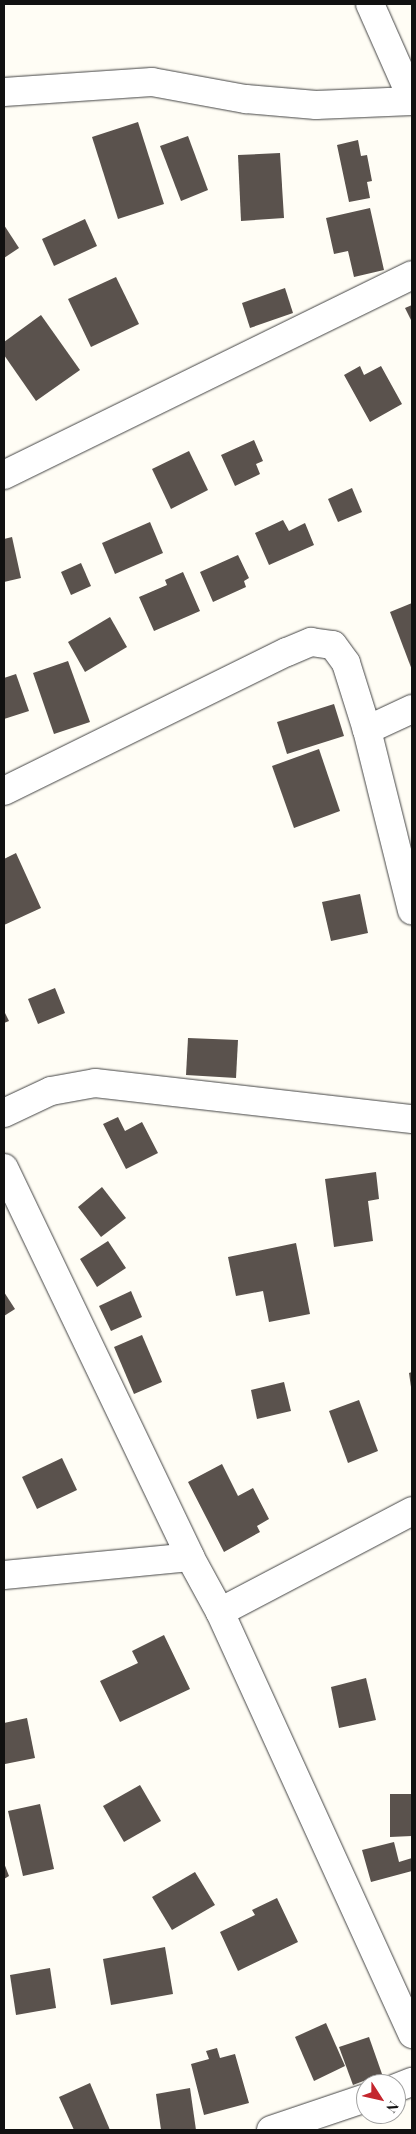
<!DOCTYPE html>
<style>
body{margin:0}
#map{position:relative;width:416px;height:2134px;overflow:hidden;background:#fffdf5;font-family:"Playfair Display",serif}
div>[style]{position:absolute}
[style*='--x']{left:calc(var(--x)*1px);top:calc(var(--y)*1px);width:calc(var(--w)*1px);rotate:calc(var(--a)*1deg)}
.building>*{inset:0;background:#5a524d}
.roads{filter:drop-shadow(0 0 1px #444) drop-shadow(0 0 1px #444)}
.minor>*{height:28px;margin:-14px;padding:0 14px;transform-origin:14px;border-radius:14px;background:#fff}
span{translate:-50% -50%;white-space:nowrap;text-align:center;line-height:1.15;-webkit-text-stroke:5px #fff;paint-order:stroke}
.frame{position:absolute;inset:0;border:5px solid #111;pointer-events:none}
.north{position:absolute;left:356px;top:2074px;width:50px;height:50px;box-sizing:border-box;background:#fff;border:1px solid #a0a0a0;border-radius:50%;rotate:125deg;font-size:14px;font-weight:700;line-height:20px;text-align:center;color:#111}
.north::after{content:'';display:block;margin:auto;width:18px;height:22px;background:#c4262e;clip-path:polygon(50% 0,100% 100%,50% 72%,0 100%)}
</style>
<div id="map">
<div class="building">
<div style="clip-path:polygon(138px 122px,164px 204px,118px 219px,92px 137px)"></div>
<div style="clip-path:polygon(188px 136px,208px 190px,181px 201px,160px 146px)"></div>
<div style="clip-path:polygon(358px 140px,361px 156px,367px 155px,372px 181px,367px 182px,370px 198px,349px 202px,337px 145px)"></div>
<div style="clip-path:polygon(280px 153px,284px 218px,241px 221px,238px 155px)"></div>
<div style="clip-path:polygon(370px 208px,384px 270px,354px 277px,348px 251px,334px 254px,326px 218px)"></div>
<div style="clip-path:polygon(85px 219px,97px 246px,54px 266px,42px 239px)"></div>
<div style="clip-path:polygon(4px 225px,19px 248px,4px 258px)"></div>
<div style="clip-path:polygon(116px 277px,139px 324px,91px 347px,68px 299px)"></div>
<div style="clip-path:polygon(285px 288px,293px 313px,250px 328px,242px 303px)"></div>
<div style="clip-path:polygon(412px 305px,412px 322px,405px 308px)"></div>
<div style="clip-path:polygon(41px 315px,80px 370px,36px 401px,4px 355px,4px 342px)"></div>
<div style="clip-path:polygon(360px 366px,364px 375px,381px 366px,402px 404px,370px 422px,344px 375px)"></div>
<div style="clip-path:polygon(254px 440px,263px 461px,256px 464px,260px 474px,235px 486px,221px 455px)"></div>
<div style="clip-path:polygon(189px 451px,208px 490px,171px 509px,152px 469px)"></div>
<div style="clip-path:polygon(352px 488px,362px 512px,338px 522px,328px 499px)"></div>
<div style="clip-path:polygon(283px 520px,289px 531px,305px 523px,314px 545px,269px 565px,255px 533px)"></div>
<div style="clip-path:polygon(150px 522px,163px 553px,115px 574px,102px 543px)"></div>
<div style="clip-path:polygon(12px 537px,21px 578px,4px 582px,4px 539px)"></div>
<div style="clip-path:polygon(238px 555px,249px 578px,244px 581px,246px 587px,213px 602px,200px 572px)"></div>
<div style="clip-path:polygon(81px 563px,91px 586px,71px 595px,61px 572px)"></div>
<div style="clip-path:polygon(183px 572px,200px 611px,154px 631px,139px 597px,167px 585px,165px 580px)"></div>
<div style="clip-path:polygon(412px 603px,412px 670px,390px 612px)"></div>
<div style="clip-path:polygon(110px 617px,127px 647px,85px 672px,68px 642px)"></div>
<div style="clip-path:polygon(68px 661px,90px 722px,54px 734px,33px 673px)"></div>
<div style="clip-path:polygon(16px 674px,29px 711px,4px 719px,4px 678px)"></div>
<div style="clip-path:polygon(334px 704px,344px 736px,287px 754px,277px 722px)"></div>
<div style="clip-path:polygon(319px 749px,340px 811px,294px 828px,272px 766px)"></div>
<div style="clip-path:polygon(16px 853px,41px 908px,4px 925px,4px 859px)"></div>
<div style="clip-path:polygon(360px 894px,368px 933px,331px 941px,322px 902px)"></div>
<div style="clip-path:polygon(55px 988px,65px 1013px,38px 1024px,28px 999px)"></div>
<div style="clip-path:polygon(4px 1011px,9px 1021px,4px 1023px)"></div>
<div style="clip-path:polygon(188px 1038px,238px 1040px,236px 1078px,186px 1075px)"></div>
<div style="clip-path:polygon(118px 1117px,125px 1131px,142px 1122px,158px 1153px,126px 1169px,103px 1124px)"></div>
<div style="clip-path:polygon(376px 1172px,379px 1199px,368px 1201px,373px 1241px,334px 1247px,325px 1179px)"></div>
<div style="clip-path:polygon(102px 1187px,126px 1218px,101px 1237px,78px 1207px)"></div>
<div style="clip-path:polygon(108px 1241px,126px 1268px,97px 1287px,80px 1259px)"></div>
<div style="clip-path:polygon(296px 1243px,310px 1314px,269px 1322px,263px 1291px,236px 1296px,228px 1257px)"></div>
<div style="clip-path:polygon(131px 1291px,142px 1317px,111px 1331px,99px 1306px)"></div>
<div style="clip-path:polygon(4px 1292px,15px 1309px,4px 1316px)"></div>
<div style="clip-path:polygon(142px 1335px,162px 1382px,134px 1394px,114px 1347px)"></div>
<div style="clip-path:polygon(412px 1372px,412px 1386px,411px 1387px,409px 1373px)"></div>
<div style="clip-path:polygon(284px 1382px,291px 1411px,257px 1419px,251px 1390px)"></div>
<div style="clip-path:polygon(359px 1400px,378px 1451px,348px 1463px,329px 1411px)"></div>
<div style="clip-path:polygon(62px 1458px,77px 1490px,37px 1509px,22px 1477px)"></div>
<div style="clip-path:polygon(222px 1464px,238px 1496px,253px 1488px,269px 1519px,257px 1526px,260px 1532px,224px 1552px,188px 1482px)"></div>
<div style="clip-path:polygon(164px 1635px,190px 1689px,120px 1722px,100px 1681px,138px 1663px,132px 1651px)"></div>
<div style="clip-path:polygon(366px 1678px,376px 1720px,339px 1728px,331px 1687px)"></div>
<div style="clip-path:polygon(27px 1718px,35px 1758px,5px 1764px,4px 1723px)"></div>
<div style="clip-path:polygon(140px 1785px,161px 1821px,124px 1842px,103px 1806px)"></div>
<div style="clip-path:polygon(390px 1794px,412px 1794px,412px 1836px,390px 1837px)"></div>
<div style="clip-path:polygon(40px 1804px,54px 1869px,23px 1876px,8px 1811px)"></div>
<div style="clip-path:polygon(394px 1842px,399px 1862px,412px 1858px,412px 1871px,371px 1882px,362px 1850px)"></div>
<div style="clip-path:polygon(4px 1863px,9px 1876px,4px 1879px)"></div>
<div style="clip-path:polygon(195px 1872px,215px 1905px,172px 1930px,152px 1897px)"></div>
<div style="clip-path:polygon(277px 1898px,298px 1942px,238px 1971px,220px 1932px,255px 1915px,252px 1910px)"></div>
<div style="clip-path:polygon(165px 1947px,173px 1994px,111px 2005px,103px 1959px)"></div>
<div style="clip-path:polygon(50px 1968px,56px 2008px,16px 2015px,10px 1975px)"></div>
<div style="clip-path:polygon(326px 2023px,345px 2066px,314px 2081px,295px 2037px)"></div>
<div style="clip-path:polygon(369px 2037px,382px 2074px,353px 2085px,339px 2047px)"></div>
<div style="clip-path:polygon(217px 2048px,220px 2058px,235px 2054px,249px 2103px,204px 2115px,191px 2064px,209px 2059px,206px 2051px)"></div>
<div style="clip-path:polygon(90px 2083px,110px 2130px,74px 2130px,59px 2097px)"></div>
<div style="clip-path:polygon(190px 2088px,196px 2130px,161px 2130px,156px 2094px)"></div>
</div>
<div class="roads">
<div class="minor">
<div style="--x:370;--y:4;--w:104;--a:66.1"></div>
<div style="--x:4;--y:92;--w:148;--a:-3.9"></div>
<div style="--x:152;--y:82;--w:96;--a:10.3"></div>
<div style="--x:246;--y:99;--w:70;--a:4.9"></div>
<div style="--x:316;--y:105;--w:96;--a:-2.4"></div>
<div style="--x:4;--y:475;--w:454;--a:-26.1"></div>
<div style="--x:367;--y:730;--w:50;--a:-25"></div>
<div style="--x:4;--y:791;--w:315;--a:-26.2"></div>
<div style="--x:287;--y:652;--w:26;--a:-23"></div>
<div style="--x:311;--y:642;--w:22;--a:8"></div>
<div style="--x:333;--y:645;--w:22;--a:54"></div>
<div style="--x:346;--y:663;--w:70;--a:72.6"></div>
<div style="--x:367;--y:730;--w:186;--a:76"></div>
<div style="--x:4;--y:1113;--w:52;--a:-25.1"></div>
<div style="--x:51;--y:1091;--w:45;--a:-10.3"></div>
<div style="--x:95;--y:1083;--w:319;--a:6.5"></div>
<div style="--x:4;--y:1168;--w:431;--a:64.4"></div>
<div style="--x:190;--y:1557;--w:63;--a:61.4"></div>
<div style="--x:220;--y:1612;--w:464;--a:65.5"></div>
<div style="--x:4;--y:1575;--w:187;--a:-5.5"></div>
<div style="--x:220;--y:1612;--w:217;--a:-27.7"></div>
<div style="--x:396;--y:2088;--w:17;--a:-21"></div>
<div style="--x:271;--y:2130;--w:100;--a:-18.6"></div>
</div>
</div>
<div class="frame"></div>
<div class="north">N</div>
</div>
